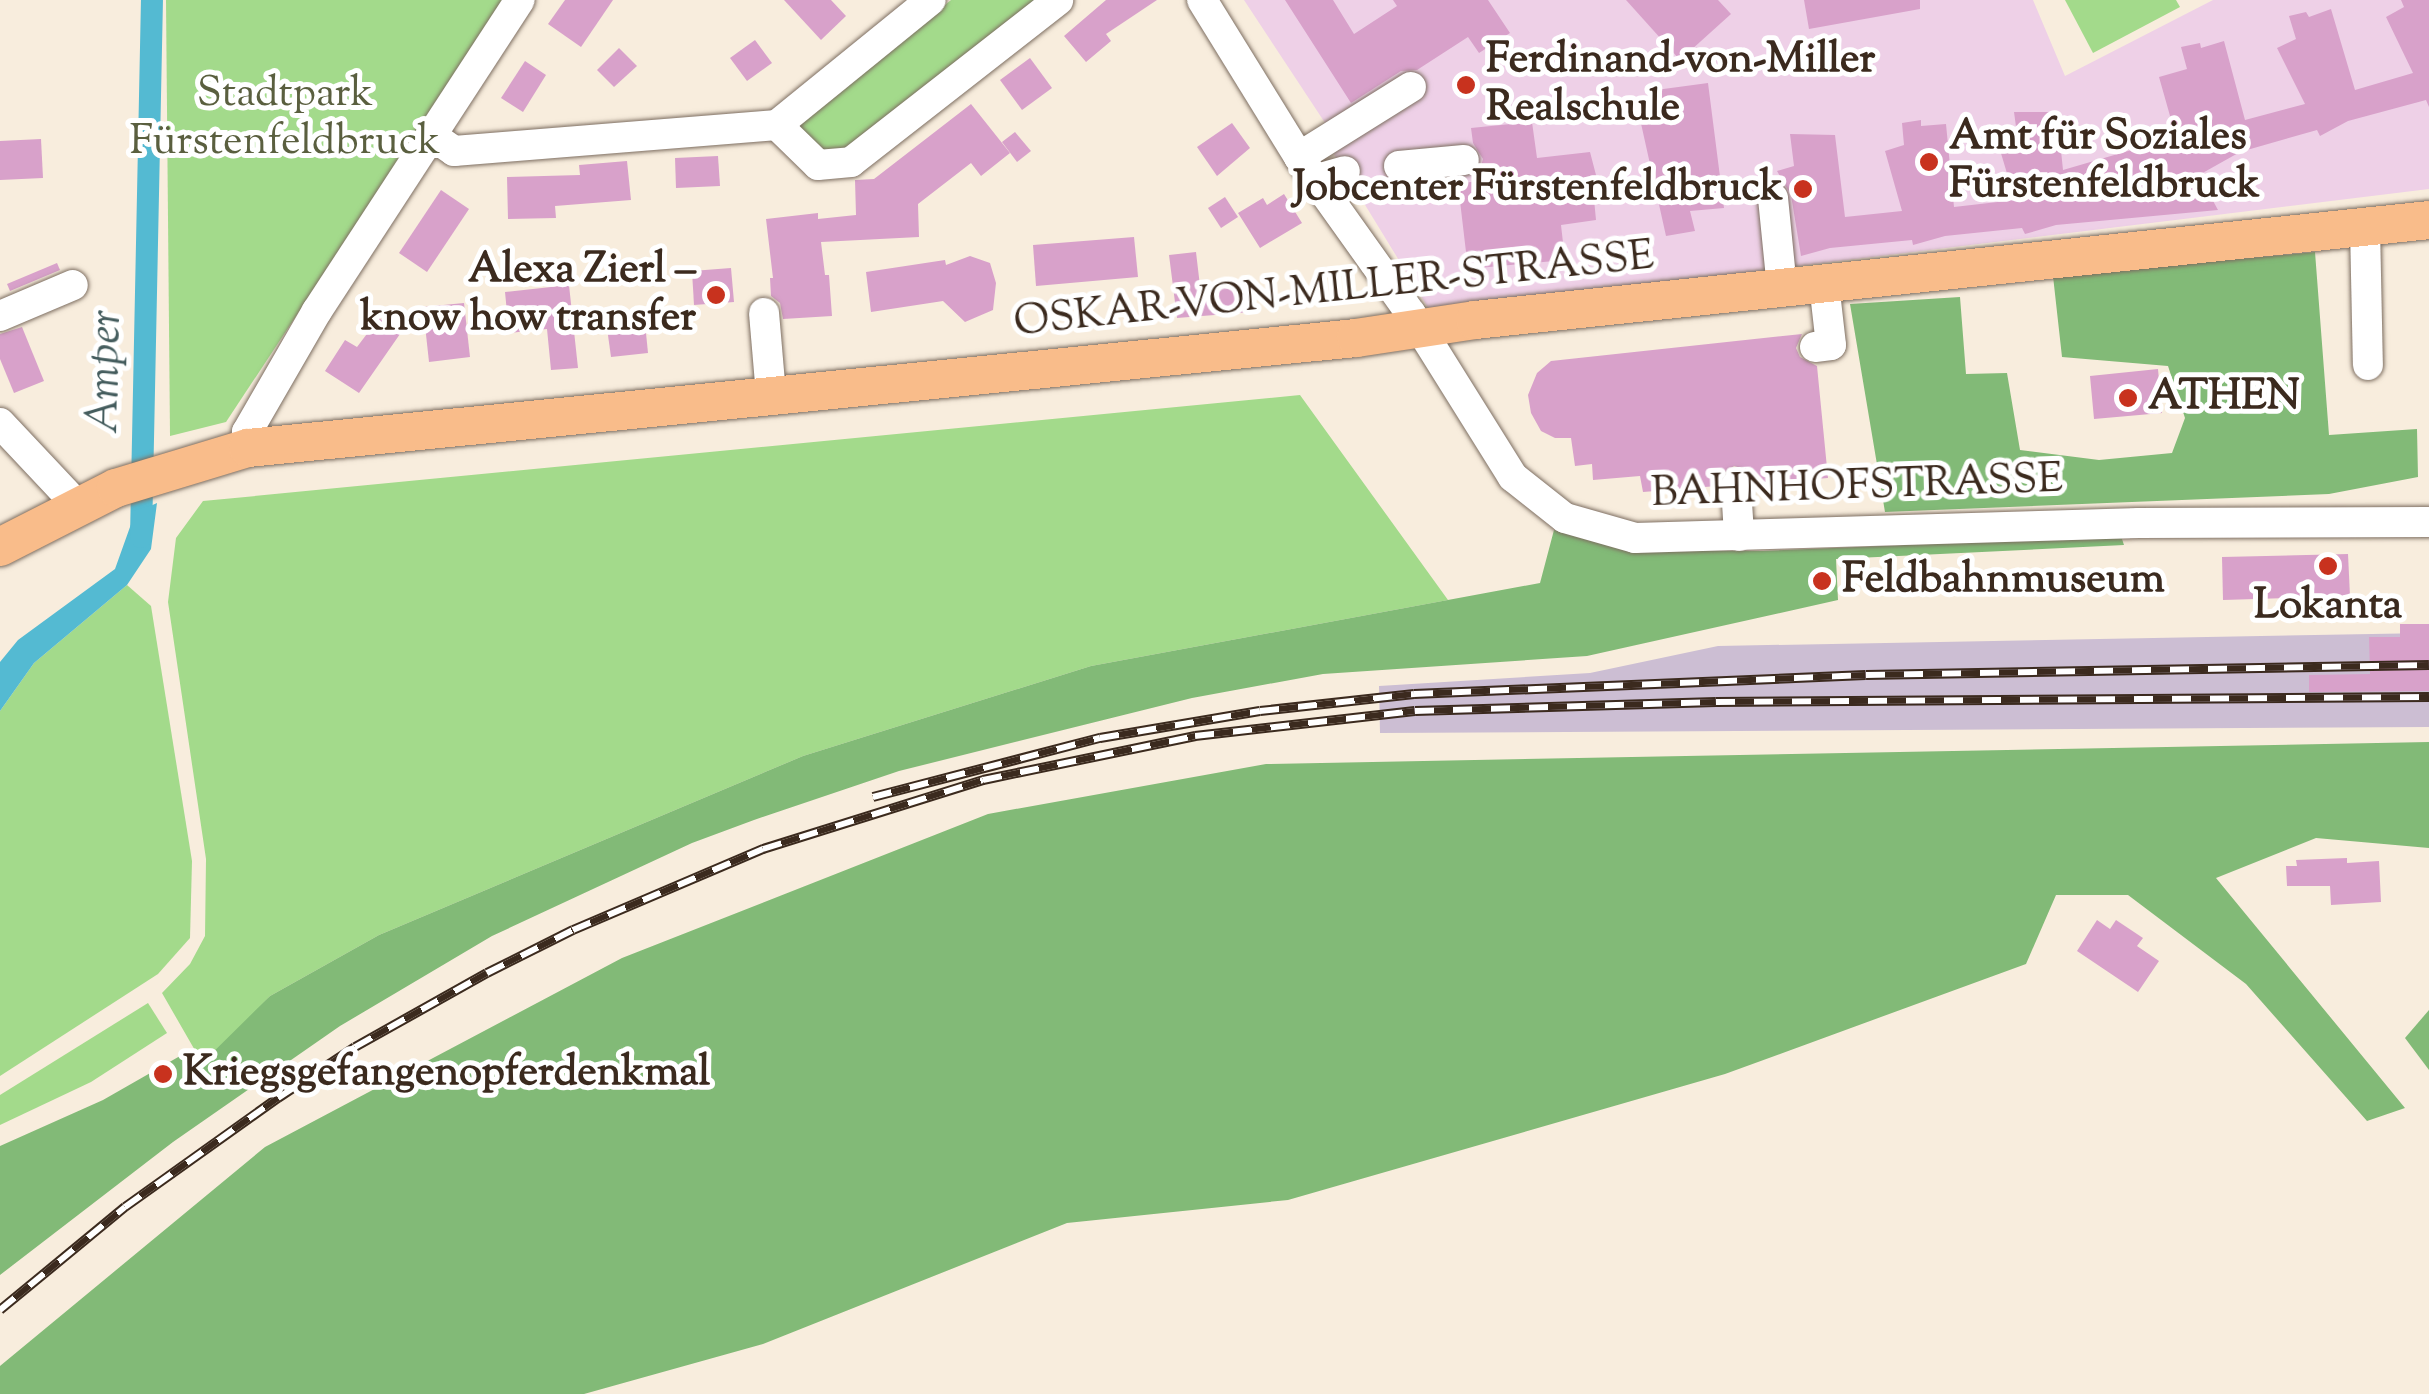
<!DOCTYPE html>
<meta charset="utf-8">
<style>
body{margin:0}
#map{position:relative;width:2429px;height:1394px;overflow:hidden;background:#f8eddd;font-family:"Sorts Mill Goudy",serif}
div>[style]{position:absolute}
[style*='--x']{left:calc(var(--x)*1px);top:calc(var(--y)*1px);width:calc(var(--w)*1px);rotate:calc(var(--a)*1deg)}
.built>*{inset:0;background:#eed0e7}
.industrial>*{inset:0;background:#ccbed3}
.green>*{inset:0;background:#a3da8b}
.forest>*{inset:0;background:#82ba77}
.water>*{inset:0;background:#54bad2}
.canal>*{height:22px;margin:-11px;padding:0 11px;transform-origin:11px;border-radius:11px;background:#54bad2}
.building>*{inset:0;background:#d8a1ca}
.roads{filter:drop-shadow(0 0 2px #7d6e61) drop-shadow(0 0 2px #7d6e61)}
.minor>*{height:30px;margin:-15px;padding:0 15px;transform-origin:15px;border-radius:15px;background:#fff}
.major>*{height:38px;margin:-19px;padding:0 19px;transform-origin:19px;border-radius:19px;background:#f9bc8a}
.rail>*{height:10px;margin-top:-5px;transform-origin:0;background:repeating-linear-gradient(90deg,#fff 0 19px,#3b2a1e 0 38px);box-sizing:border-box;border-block:2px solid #3b2a1e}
.dots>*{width:28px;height:28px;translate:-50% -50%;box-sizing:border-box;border:5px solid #fff;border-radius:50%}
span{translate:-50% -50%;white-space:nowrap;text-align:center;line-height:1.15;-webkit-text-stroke:10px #fff;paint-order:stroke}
.poi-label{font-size:42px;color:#3b2a1e;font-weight:700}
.left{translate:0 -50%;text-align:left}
.right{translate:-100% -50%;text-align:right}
.park-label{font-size:42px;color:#5a5f3f}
.street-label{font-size:42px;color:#3b2a1e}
.water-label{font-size:45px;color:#445c5d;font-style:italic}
</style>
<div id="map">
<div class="built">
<div style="clip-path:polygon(1244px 0,2033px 0,2065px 76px,2213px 0,2429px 0,2429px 189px,1430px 311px,1329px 146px,1335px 138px)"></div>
</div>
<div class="industrial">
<div style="clip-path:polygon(2429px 633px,2429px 727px,1380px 733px,1379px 686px,1590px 673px,1718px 646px)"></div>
</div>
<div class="green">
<div style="clip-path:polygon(166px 0,505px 0,226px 422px,170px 436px)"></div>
<div style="clip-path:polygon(951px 0,1044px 0,848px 153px,822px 153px,797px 126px)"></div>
<div style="clip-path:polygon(2065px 0,2176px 0,2180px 7px,2093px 53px)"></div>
<div style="clip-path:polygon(1300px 395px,1448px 600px,1091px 666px,803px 756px,379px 935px,270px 996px,204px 1066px,162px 993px,190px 964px,205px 936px,206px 859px,168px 602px,176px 538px,203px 501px)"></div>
<div style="clip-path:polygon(127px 585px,151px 606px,192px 861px,190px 938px,158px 974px,0 1076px,0 711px,34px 663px)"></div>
<div style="clip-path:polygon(148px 1003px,167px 1033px,91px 1082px,0 1125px,0 1095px)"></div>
</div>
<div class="forest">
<div style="clip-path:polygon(2315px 252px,2329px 435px,2417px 429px,2418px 477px,2329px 494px,1885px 512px,1850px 304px,1960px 297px,1966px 374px,2007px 373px,2020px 450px,2099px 460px,2172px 453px,2185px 418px,2168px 366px,2062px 357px,2053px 276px)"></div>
<div style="clip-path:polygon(1554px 530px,1634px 550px,1763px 551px,2121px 536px,2124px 545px,1836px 559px,1838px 600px,1587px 656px,1323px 674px,1192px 698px,899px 771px,754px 820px,692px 843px,492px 936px,340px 1026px,173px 1142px,0 1275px,0 1146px,103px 1100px,180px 1056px,191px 1074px,270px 996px,379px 935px,803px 756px,1091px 666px,1540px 583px)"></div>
<div style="clip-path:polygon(2429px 742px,2429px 848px,2316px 838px,2216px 878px,2405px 1108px,2367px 1121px,2246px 984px,2128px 895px,2056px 895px,2026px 964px,1725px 1074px,1288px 1200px,1067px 1223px,763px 1344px,584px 1394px,0 1394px,0 1366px,265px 1147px,622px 958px,988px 814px,1266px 764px)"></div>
<div style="clip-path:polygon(2429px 1010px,2429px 1070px,2405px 1038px)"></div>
</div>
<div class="water">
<div style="clip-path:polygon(157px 503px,151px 549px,127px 585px,34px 663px,0 711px,0 662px,18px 640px,115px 569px,135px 513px)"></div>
</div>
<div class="canal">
<div style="--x:141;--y:537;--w:537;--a:-88.83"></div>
</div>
<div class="building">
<div style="clip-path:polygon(565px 0,613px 0,581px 47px,548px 24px)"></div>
<div style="clip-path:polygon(784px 0,831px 0,846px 16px,821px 40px)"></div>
<div style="clip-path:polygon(1106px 0,1157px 0,1106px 34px,1111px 41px,1086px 62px,1064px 36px)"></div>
<div style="clip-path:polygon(1285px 0,1333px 0,1354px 34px,1397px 6px,1393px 0,1488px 0,1510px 33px,1479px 53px,1468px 37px,1417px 70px,1401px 71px,1351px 103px)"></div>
<div style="clip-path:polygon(1626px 0,1718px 0,1731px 14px,1680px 60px)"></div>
<div style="clip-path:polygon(1804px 0,1920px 0,1920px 9px,1809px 29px)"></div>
<div style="clip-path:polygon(2401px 0,2429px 0,2429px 107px,2426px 100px,2348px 121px,2320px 136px,2317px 130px,2240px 152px,2199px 175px,2218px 210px,2056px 225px,2025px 234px,2022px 228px,1945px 236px,1913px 245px,1912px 240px,1830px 248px,1801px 256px,1791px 195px,1777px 171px,1794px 166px,1790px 134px,1835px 135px,1845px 217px,1902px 211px,1885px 151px,1904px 145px,1902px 123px,1921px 120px,1921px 126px,1946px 124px,1954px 207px,2015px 200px,1997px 140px,2017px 134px,2014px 112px,2057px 112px,2063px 170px,2176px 137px,2159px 77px,2187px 69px,2181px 47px,2200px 43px,2201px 48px,2224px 41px,2245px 120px,2305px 104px,2277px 48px,2296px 39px,2289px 16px,2306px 12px,2309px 17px,2331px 9px,2355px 90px,2413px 73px,2386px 17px,2404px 7px)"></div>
<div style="clip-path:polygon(755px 40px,772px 63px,747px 81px,730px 58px)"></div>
<div style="clip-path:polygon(619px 48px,637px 66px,614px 87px,597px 70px)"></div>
<div style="clip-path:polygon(1030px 58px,1052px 88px,1022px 110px,1000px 80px)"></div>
<div style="clip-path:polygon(525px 61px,546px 75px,523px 112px,501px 98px)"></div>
<div style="clip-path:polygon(1708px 83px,1724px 208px,1690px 211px,1695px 231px,1666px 236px,1638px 110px,1659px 104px,1656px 90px)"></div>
<div style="clip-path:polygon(971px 104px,1010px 153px,981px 176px,971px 163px,918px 204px,919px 237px,821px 242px,825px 275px,829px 275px,832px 316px,783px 319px,780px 303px,771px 296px,770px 278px,773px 278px,766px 219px,818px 213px,818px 219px,856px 215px,855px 180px,874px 179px)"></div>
<div style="clip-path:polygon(1532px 122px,1537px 158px,1590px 152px,1602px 198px,1594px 199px,1596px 220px,1561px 225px,1565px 260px,1468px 269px,1458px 184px,1477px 181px,1483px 159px,1473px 143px,1471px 128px)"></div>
<div style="clip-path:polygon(1232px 123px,1250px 148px,1217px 176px,1197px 147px)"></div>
<div style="clip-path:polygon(1015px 132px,1031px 151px,1017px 162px,1002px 142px)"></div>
<div style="clip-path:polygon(41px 139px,43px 178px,0 180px,0 141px)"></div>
<div style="clip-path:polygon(718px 156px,720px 186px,676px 188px,675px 158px)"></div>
<div style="clip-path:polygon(627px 161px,631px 200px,555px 206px,556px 218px,508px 219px,507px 177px,580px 175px,579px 165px)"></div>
<div style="clip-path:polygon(441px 190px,469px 209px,427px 272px,399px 253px)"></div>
<div style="clip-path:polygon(1284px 194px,1302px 223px,1260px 248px,1238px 213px,1263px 198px,1267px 205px)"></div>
<div style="clip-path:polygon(1225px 197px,1238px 217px,1221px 228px,1208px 208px)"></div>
<div style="clip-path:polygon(1134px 237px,1138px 277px,1036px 286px,1033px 245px)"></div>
<div style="clip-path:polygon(1196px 252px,1200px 286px,1248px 281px,1252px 312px,1177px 318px,1169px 255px)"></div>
<div style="clip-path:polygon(970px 256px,990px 263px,996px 283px,993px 310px,965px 322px,943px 301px,871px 312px,866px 272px,945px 260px,946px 265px)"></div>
<div style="clip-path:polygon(57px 263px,60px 270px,10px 291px,7px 284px)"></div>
<div style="clip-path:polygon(731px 268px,734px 302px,694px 305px,692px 271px)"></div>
<div style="clip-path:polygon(569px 285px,578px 368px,551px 370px,547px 329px,509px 333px,505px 292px)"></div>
<div style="clip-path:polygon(464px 303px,470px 357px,429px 362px,423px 307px)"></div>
<div style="clip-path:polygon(379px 318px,400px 334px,359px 393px,325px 371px,345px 340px,357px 347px)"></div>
<div style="clip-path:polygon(645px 323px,648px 353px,611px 357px,607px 328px)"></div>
<div style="clip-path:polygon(22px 327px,44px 381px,14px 393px,0 359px,0 334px)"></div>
<div style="clip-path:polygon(1802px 334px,1796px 348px,1800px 357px,1817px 366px,1828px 478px,1755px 484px,1745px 469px,1734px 466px,1720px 476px,1717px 486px,1643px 492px,1640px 476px,1593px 480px,1592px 464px,1575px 466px,1571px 438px,1555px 438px,1541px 431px,1531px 413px,1528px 395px,1537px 373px,1551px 361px)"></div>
<div style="clip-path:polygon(2158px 369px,2162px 413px,2094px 419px,2090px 376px)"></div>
<div style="clip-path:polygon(2348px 554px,2350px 596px,2223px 600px,2222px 557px)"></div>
<div style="clip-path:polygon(2400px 624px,2429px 624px,2429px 691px,2309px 692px,2309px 675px,2370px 674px,2369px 637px,2400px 637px)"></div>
<div style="clip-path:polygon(2347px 858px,2347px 863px,2379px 861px,2381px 902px,2331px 905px,2330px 886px,2287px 886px,2286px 866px,2297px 866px,2296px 860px)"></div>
<div style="clip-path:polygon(2097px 920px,2110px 929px,2116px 920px,2143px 938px,2137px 946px,2159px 961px,2138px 992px,2077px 951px)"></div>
</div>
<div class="roads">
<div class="minor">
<div style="--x:1202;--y:0;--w:185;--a:58.3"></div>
<div style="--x:1299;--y:157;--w:193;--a:54.5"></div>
<div style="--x:1411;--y:314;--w:192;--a:58"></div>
<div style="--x:1513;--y:477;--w:66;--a:38.3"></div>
<div style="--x:1565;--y:518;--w:73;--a:15.9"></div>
<div style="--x:1635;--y:538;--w:504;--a:-1.7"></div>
<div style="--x:2139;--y:523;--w:290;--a:-0.2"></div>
<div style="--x:777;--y:125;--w:57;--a:44.3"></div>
<div style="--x:818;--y:165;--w:33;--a:-5"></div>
<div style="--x:851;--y:162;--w:263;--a:-38"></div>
<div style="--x:431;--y:135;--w:28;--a:35"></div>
<div style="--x:454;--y:151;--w:324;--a:-4.6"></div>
<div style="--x:777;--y:125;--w:198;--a:-39.1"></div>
<div style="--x:1299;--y:157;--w:132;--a:-32"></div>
<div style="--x:1399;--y:166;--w:65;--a:-5.3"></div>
<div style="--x:1314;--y:180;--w:32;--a:-16"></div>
<div style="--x:1773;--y:198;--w:90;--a:84.3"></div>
<div style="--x:2365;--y:227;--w:138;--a:88.8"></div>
<div style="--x:764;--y:313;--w:82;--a:85.1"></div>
<div style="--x:0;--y:316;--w:79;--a:-23"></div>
<div style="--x:1815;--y:347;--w:16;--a:-7"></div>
<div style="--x:1831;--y:345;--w:61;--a:-96.5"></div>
<div style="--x:0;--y:423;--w:114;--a:46.8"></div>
<div style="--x:248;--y:448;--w:16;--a:-94"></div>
<div style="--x:247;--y:432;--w:140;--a:-60"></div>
<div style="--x:317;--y:311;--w:371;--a:-56.9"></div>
<div style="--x:1736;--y:485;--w:51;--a:86.6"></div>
</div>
<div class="major">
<div style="--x:0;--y:547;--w:130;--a:-27"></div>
<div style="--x:116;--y:488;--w:138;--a:-16.9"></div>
<div style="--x:248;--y:448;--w:1113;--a:-5.67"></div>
<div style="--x:1356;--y:338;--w:120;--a:-8.6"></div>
<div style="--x:1475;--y:320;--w:959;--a:-5.98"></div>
</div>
</div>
<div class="rail">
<div style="--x:873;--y:797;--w:235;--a:-14.6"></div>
<div style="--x:1100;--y:738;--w:162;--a:-9.6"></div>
<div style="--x:1260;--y:711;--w:155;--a:-6.3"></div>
<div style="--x:1414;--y:694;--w:452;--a:-2.4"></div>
<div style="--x:1866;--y:675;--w:563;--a:-1.02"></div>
<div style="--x:0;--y:1310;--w:162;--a:-39.5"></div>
<div style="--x:125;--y:1207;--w:188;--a:-35.5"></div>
<div style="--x:278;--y:1098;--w:92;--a:-33.5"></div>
<div style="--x:355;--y:1047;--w:151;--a:-29.3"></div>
<div style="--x:487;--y:973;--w:96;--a:-26.6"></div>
<div style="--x:573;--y:930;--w:207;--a:-23.1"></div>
<div style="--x:763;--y:849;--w:231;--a:-17.4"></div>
<div style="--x:983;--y:780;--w:217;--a:-11.7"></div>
<div style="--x:1195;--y:736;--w:221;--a:-6.5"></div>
<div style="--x:1415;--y:711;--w:301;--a:-1.7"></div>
<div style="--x:1716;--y:702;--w:713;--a:-0.4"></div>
</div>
<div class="dots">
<div style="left:1466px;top:85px;background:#c8321e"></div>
<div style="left:1929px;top:162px;background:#c8321e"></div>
<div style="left:1803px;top:189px;background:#c8321e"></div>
<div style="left:716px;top:295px;background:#c8321e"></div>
<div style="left:2128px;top:398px;background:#c8321e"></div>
<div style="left:2328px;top:566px;background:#c8321e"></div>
<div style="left:1822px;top:581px;background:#c8321e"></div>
<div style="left:163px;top:1074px;background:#c8321e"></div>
</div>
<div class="poi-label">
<span class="left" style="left:1486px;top:85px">Ferdinand-von-Miller<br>Realschule</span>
<span class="left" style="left:1949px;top:162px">Amt für Soziales<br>Fürstenfeldbruck</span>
<span class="right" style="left:1783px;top:189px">Jobcenter Fürstenfeldbruck</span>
<span class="right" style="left:696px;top:295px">Alexa Zierl –<br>know how transfer</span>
<span class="left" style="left:2148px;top:398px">ATHEN</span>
<span class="left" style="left:1842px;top:581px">Feldbahnmuseum</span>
<span style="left:2328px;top:607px">Lokanta</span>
<span class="left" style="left:183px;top:1074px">Kriegsgefangenopferdenkmal</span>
</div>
<div class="park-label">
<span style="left:285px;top:119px">Stadtpark<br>Fürstenfeldbruck</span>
</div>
<div class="street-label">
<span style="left:1334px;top:291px;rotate:-6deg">OSKAR-VON-MILLER-STRASSE</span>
<span style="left:1857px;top:488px;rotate:-2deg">BAHNHOFSTRASSE</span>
</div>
<div class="water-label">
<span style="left:107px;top:372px;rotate:-89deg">Amper</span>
</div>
</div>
